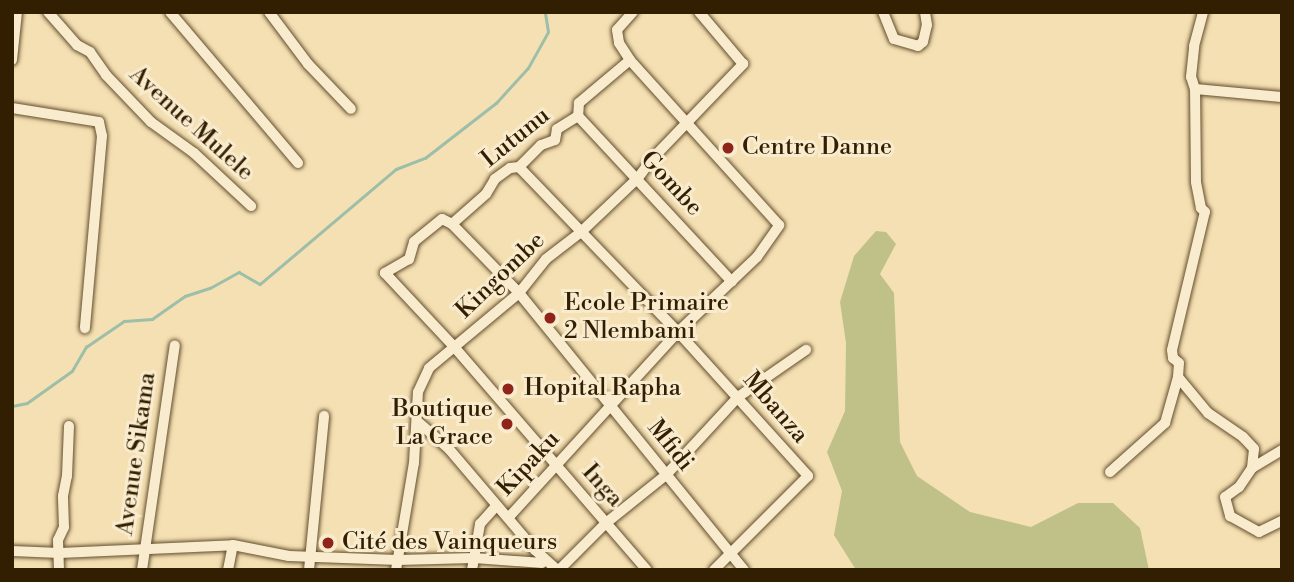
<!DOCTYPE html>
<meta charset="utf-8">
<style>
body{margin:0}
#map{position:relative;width:1294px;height:582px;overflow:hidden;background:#f5e0b3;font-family:"Libre Bodoni",serif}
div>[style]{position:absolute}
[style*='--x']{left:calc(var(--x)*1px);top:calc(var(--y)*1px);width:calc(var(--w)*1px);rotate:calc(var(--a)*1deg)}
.green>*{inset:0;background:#c0c189}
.stream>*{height:2.5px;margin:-1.25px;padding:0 1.25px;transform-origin:1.25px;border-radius:1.25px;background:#9dbea8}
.roads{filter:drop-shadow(0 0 2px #634e2d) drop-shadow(0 0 2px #634e2d)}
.minor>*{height:10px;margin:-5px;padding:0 5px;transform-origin:5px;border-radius:5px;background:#f8ebce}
.dots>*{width:19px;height:19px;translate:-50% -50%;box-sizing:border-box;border:4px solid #f8ebce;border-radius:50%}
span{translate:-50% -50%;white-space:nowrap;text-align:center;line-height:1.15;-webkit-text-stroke:6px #f8ebce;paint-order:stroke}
.street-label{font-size:24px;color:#321e00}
.poi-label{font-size:24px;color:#321e00}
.left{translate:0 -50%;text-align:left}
.right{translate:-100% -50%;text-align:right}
.frame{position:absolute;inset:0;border:14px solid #321e00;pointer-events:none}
</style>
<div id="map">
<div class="green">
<div style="clip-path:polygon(876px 231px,886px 232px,896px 244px,880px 274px,894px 293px,900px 442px,917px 476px,970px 512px,1031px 527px,1078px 503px,1113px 503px,1140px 528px,1149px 570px,856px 570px,834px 535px,842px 491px,827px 452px,845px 411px,846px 343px,840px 302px,854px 256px)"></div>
</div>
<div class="stream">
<div style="--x:12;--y:406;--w:15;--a:-11"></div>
<div style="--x:27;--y:403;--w:55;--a:-35.4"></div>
<div style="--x:72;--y:371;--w:28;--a:-60"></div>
<div style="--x:86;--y:347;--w:46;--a:-34.4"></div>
<div style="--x:124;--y:321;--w:28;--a:-4"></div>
<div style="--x:152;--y:319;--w:40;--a:-34.9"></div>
<div style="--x:185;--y:296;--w:26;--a:-18"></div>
<div style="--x:210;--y:288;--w:33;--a:-29"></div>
<div style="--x:239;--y:272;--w:24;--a:30"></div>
<div style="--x:260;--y:284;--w:178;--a:-40.2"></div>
<div style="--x:396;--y:169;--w:31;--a:-21"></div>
<div style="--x:425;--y:158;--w:90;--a:-37.8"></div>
<div style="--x:496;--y:103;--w:47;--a:-47.6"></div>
<div style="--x:528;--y:68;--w:41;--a:-60.9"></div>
<div style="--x:548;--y:32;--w:20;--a:-99"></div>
</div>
<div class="roads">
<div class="minor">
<div style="--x:48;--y:12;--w:44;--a:48.7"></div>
<div style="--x:77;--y:45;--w:15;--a:28"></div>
<div style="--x:90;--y:52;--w:28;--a:55"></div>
<div style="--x:106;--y:75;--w:65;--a:46.2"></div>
<div style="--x:151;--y:122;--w:53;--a:35.8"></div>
<div style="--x:194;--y:153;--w:78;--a:42.9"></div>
<div style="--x:170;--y:12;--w:198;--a:49.7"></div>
<div style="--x:269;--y:12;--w:65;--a:53.1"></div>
<div style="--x:308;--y:64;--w:62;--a:46.3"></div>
<div style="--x:633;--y:12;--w:24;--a:132"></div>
<div style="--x:617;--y:30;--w:13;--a:81"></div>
<div style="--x:619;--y:43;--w:20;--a:57"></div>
<div style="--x:630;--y:60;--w:67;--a:139.9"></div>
<div style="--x:579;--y:103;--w:13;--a:94"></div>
<div style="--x:578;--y:116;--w:25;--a:148"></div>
<div style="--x:557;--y:129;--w:11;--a:100"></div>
<div style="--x:555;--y:140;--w:15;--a:160"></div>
<div style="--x:541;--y:145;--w:31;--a:135"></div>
<div style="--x:519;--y:167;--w:9;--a:174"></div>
<div style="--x:510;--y:168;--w:19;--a:144"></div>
<div style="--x:495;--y:179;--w:17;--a:121"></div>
<div style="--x:486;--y:194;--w:45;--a:138.6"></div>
<div style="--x:452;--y:224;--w:11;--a:-153"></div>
<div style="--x:442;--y:219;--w:36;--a:141"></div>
<div style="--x:414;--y:242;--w:18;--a:106"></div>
<div style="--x:409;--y:259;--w:28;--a:150"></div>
<div style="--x:385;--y:273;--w:104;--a:46.9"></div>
<div style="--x:456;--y:349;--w:292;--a:49.2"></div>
<div style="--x:883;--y:12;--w:29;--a:68"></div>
<div style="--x:894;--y:39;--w:25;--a:16"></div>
<div style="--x:918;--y:46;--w:6;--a:-39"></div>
<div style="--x:923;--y:42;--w:17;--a:-77"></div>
<div style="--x:927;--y:25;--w:13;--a:-99"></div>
<div style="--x:12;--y:60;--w:48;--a:-84.1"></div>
<div style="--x:1195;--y:89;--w:87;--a:5.3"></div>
<div style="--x:12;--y:108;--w:88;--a:9.1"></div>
<div style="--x:99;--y:122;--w:14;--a:78"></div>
<div style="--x:102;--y:136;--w:193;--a:95.1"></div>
<div style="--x:578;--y:116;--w:226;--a:47.1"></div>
<div style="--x:519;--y:167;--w:229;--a:46.1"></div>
<div style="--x:678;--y:332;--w:194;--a:47.9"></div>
<div style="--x:808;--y:476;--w:133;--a:135"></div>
<div style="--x:452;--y:224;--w:96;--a:45.8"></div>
<div style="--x:519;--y:293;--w:357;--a:50.9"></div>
<div style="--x:1178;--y:377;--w:47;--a:50.2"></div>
<div style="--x:1208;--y:413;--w:42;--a:34.4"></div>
<div style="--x:1243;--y:437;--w:16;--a:47"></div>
<div style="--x:1254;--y:449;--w:19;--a:96"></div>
<div style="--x:417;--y:421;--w:43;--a:41.2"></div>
<div style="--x:449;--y:449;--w:133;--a:49.6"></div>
<div style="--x:535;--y:550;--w:30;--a:42"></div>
<div style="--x:1252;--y:468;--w:23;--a:124"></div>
<div style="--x:1239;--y:487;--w:17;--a:144"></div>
<div style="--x:1225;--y:497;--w:20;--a:75"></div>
<div style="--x:1230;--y:516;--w:33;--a:29"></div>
<div style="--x:1259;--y:532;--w:25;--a:-26"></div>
<div style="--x:1252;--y:468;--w:35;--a:-31"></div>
<div style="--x:1110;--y:472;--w:74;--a:-41.7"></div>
<div style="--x:1165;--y:423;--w:48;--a:-74.2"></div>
<div style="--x:1178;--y:377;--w:14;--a:-86"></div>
<div style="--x:1179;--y:363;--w:8;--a:-140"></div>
<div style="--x:1173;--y:358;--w:8;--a:-97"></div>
<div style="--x:1172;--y:350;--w:142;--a:-76.6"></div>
<div style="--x:1205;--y:212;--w:6;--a:-135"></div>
<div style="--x:1201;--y:208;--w:26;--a:-101"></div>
<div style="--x:1196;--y:182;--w:93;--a:-90.6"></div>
<div style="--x:1195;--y:89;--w:13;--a:-108"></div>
<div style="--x:1191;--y:77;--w:31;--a:-84"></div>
<div style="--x:1194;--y:46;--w:35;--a:-75"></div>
<div style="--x:509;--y:517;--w:251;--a:-47.6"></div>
<div style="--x:678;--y:332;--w:109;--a:-43.5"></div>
<div style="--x:757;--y:257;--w:39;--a:-55"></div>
<div style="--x:779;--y:225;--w:222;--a:-132.1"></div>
<div style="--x:12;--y:551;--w:48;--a:2.4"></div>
<div style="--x:60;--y:553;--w:173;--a:-2.6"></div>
<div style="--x:233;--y:545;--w:57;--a:11.1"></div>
<div style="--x:289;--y:556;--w:109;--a:2.1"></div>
<div style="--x:398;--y:560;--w:76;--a:-1.5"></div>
<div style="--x:474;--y:558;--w:68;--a:4.2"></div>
<div style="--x:59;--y:570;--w:30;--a:-92"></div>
<div style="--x:58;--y:540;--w:14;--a:-65"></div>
<div style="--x:64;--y:527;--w:31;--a:-92"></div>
<div style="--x:63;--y:496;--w:20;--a:-79"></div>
<div style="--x:67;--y:476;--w:50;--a:-87.7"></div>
<div style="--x:142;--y:570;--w:227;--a:-81.7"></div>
<div style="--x:228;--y:570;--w:25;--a:-79"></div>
<div style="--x:309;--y:570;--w:155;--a:-84.4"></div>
<div style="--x:396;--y:570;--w:109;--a:-80.5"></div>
<div style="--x:414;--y:463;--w:71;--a:-86.8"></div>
<div style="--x:418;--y:392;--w:26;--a:-65"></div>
<div style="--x:429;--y:368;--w:117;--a:-39.8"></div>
<div style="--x:519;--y:293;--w:43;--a:-51.5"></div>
<div style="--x:546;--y:259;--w:44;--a:-37.6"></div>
<div style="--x:581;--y:232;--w:79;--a:-43.5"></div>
<div style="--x:638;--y:178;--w:24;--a:-54"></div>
<div style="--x:652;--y:159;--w:132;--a:-46.2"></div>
<div style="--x:743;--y:64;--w:68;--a:-130.2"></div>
<div style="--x:472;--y:570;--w:47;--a:-80.1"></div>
<div style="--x:480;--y:524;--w:25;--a:-48"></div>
<div style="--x:559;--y:570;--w:66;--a:-45"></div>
<div style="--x:606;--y:523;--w:77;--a:-38.7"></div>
<div style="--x:666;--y:475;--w:106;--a:-47.3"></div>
<div style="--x:738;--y:397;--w:83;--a:-34.7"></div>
</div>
</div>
<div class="dots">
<div style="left:728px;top:148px;background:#8f2418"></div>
<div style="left:550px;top:318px;background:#8f2418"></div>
<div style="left:508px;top:389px;background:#8f2418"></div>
<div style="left:507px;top:424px;background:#8f2418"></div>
<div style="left:328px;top:543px;background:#8f2418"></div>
</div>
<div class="street-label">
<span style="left:191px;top:124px;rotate:42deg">Avenue Mulele</span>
<span style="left:516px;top:138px;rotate:-39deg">Lutunu</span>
<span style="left:671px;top:184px;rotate:47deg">Gombe</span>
<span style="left:501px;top:276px;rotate:-44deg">Kingombe</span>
<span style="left:775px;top:408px;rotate:49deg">Mbanza</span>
<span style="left:670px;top:446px;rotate:51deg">Mfidi</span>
<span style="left:137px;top:454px;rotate:-82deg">Avenue Sikama</span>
<span style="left:529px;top:464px;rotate:-47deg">Kipaku</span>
<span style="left:602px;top:486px;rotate:48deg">Inga</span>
</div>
<div class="poi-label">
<span class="left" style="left:742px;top:148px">Centre Danne</span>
<span class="left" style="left:564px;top:318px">Ecole Primaire<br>2 Nlembami</span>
<span class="left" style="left:524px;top:389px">Hopital Rapha</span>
<span class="right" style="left:493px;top:424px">Boutique<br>La Grace</span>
<span class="left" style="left:342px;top:543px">Cité des Vainqueurs</span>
</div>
<div class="frame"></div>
</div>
